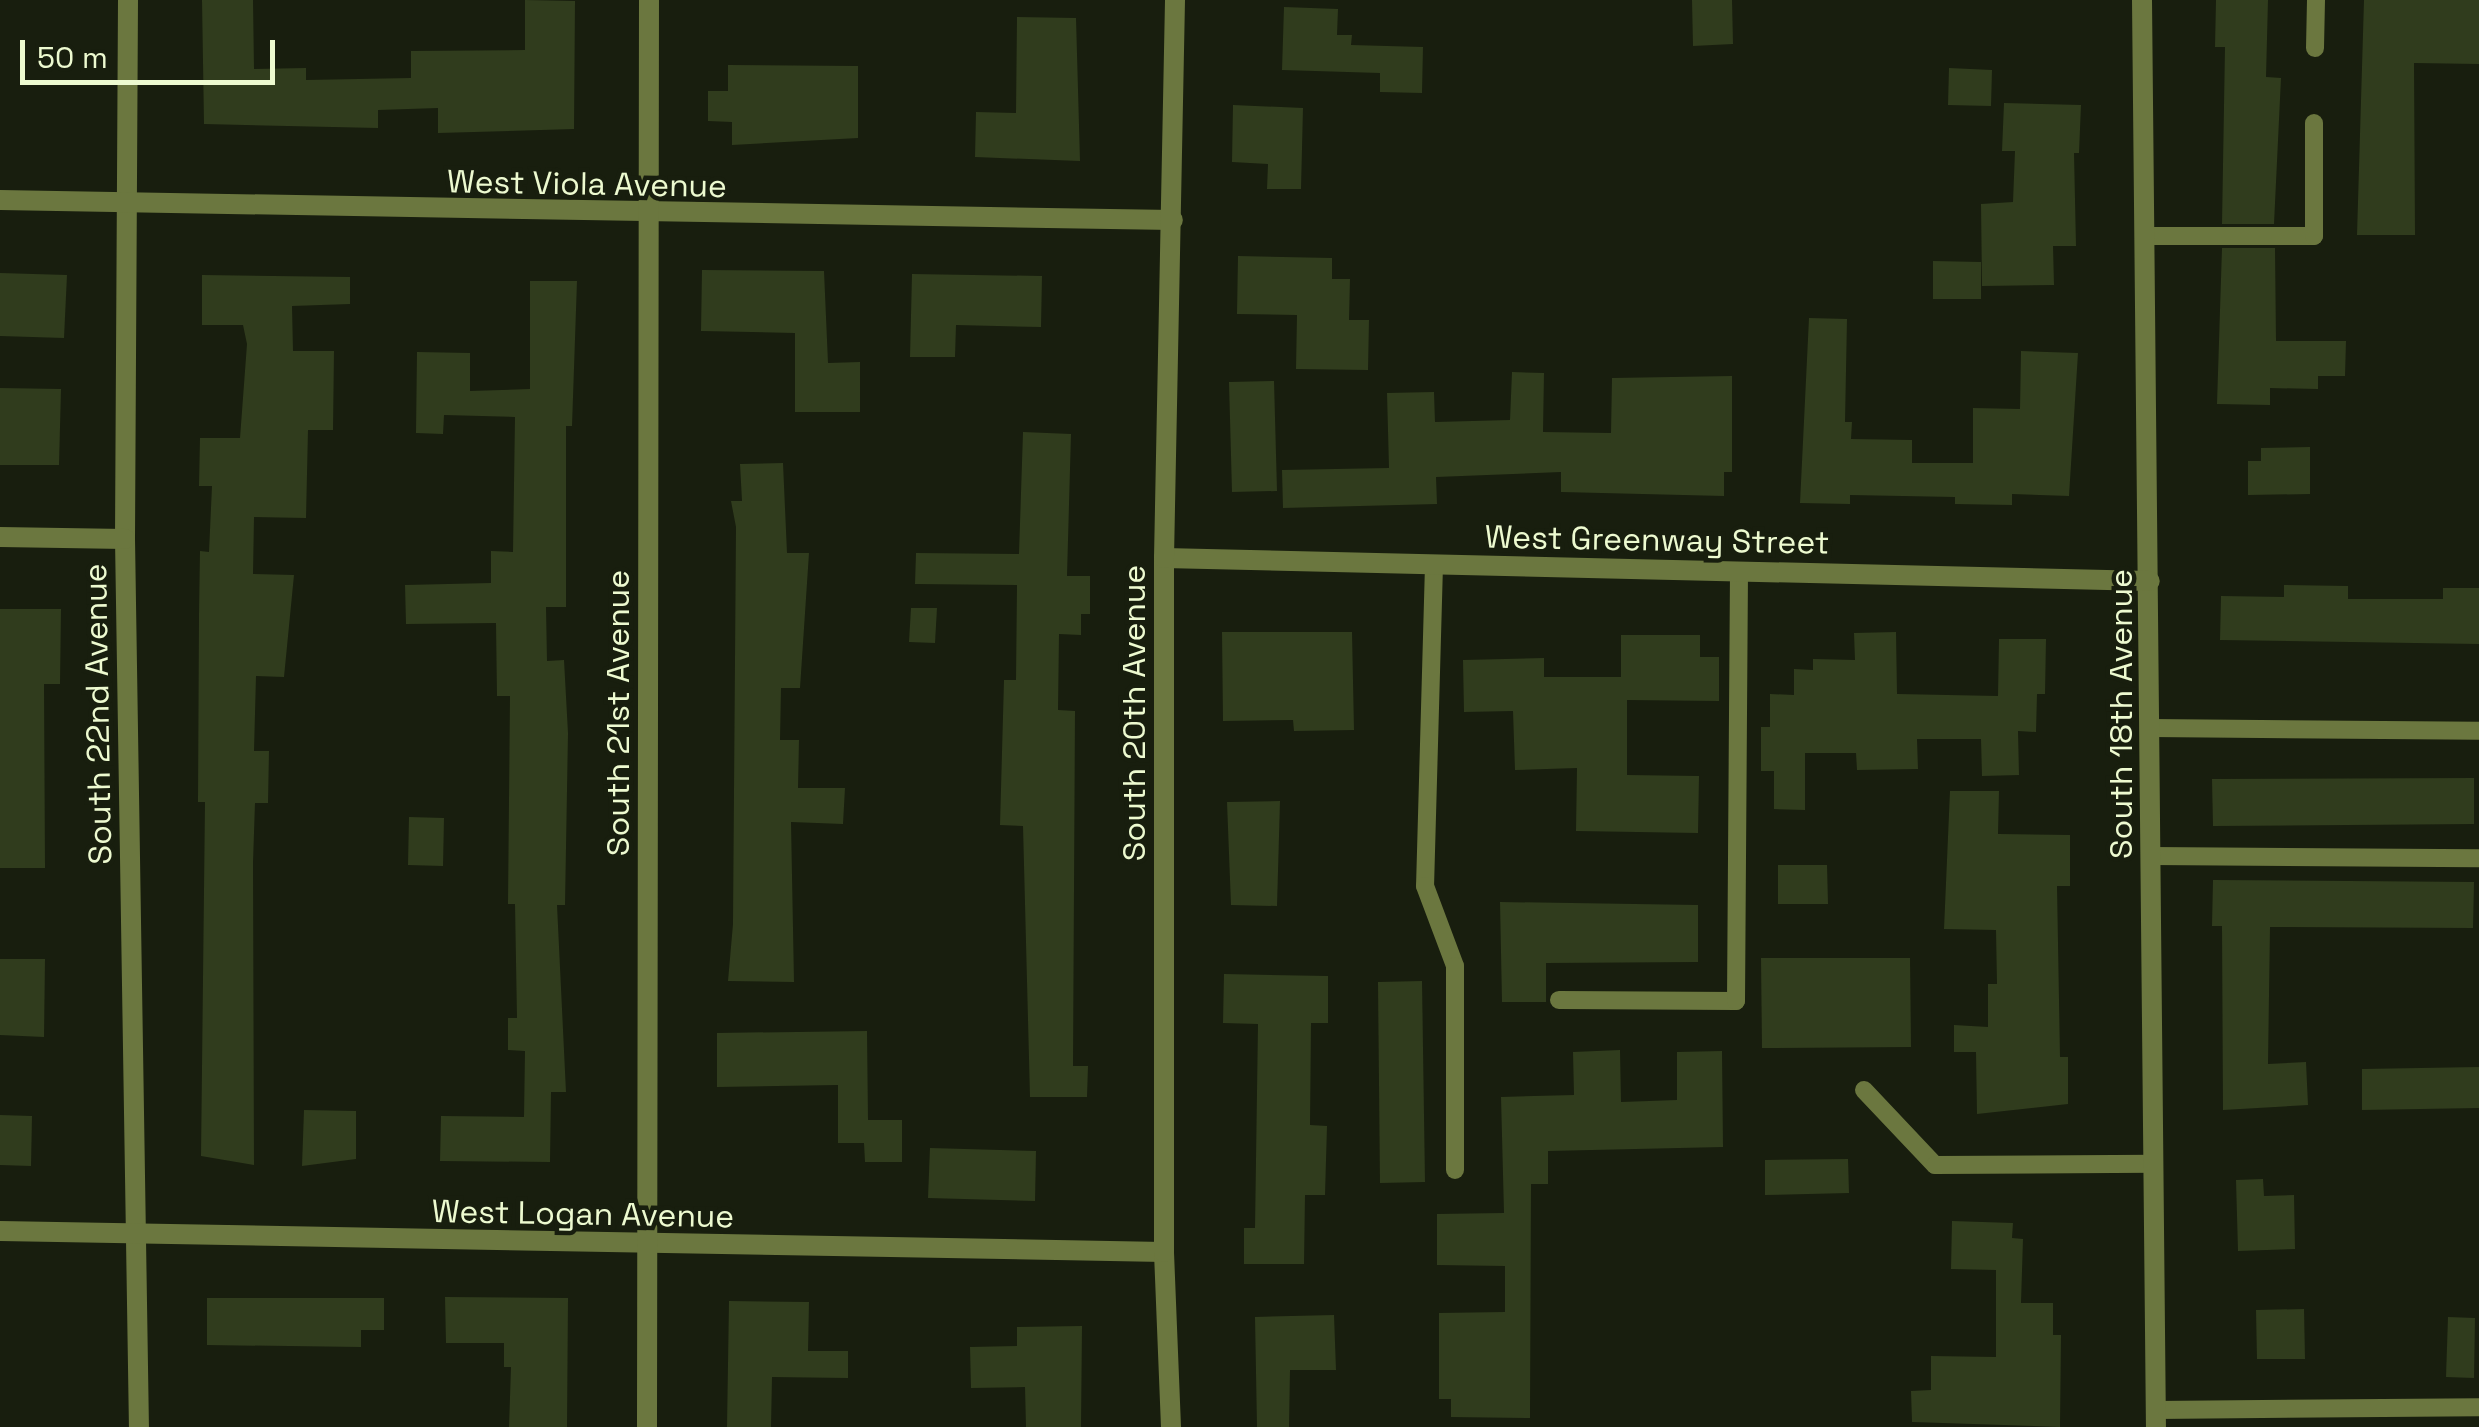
<!DOCTYPE html>
<style>
body{margin:0}
#map{position:relative;width:2479px;height:1427px;overflow:hidden;background:#181e0e;font-family:"Space Grotesk",sans-serif}
div>[style]{position:absolute}
[style*='--x']{left:calc(var(--x)*1px);top:calc(var(--y)*1px);width:calc(var(--w)*1px);rotate:calc(var(--a)*1deg)}
.building>*{inset:0;background:#303c1d}
.lane>*{height:18px;margin:-9px;padding:0 9px;transform-origin:9px;border-radius:9px;background:#6b773f}
.street>*{height:20px;margin:-10px;padding:0 10px;transform-origin:10px;border-radius:10px;background:#6b773f}
span{translate:-50% -50%;white-space:nowrap;text-align:center;line-height:1.15;-webkit-text-stroke:9px #181e0e;paint-order:stroke}
.street-label{font-size:32px;color:#edfad0}
.scale{position:absolute;left:20px;top:40px;width:255px;height:45px;box-sizing:border-box;border:5px solid #edfad0;border-top:0;padding-left:12px;font-size:30px;line-height:35px;white-space:nowrap;color:#edfad0;-webkit-text-stroke:8px #181e0e;paint-order:stroke}
</style>
<div id="map">
<div class="building">
<div style="clip-path:polygon(202px 0,253px 0,254px 69px,306px 68px,306px 80px,411px 78px,411px 51px,525px 50px,525px 0,575px 1px,574px 129px,438px 133px,438px 108px,378px 110px,378px 128px,204px 124px)"></div>
<div style="clip-path:polygon(1692px 0,1732px 0,1733px 44px,1693px 46px)"></div>
<div style="clip-path:polygon(2216px 0,2268px 0,2266px 77px,2281px 78px,2274px 224px,2222px 224px,2225px 47px,2215px 47px)"></div>
<div style="clip-path:polygon(2364px 0,2479px 0,2479px 64px,2414px 63px,2415px 235px,2357px 235px)"></div>
<div style="clip-path:polygon(1284px 7px,1338px 9px,1337px 35px,1352px 35px,1351px 45px,1423px 47px,1422px 93px,1380px 92px,1380px 73px,1282px 70px)"></div>
<div style="clip-path:polygon(1017px 17px,1076px 18px,1080px 161px,975px 157px,976px 112px,1016px 113px)"></div>
<div style="clip-path:polygon(728px 65px,858px 66px,858px 138px,732px 145px,732px 122px,708px 121px,708px 91px,728px 91px)"></div>
<div style="clip-path:polygon(1949px 68px,1992px 70px,1991px 106px,1948px 105px)"></div>
<div style="clip-path:polygon(2004px 103px,2081px 105px,2079px 153px,2074px 153px,2076px 246px,2053px 246px,2054px 285px,1982px 286px,1981px 204px,2013px 202px,2015px 151px,2002px 151px)"></div>
<div style="clip-path:polygon(1233px 105px,1303px 108px,1301px 189px,1267px 189px,1268px 164px,1232px 162px)"></div>
<div style="clip-path:polygon(2222px 248px,2275px 248px,2276px 341px,2346px 341px,2345px 376px,2318px 376px,2318px 389px,2270px 388px,2270px 405px,2217px 404px)"></div>
<div style="clip-path:polygon(1238px 256px,1332px 258px,1332px 279px,1350px 279px,1349px 320px,1369px 320px,1368px 370px,1296px 369px,1297px 315px,1237px 314px)"></div>
<div style="clip-path:polygon(1933px 261px,1981px 262px,1981px 299px,1933px 299px)"></div>
<div style="clip-path:polygon(702px 270px,824px 271px,828px 363px,860px 362px,860px 412px,795px 412px,795px 333px,701px 331px)"></div>
<div style="clip-path:polygon(0 273px,67px 275px,64px 338px,0 336px)"></div>
<div style="clip-path:polygon(912px 274px,1042px 276px,1041px 327px,956px 325px,955px 357px,910px 357px)"></div>
<div style="clip-path:polygon(202px 275px,350px 277px,350px 304px,292px 306px,293px 351px,334px 351px,333px 430px,308px 430px,306px 518px,254px 517px,253px 574px,294px 575px,284px 677px,256px 676px,254px 751px,269px 751px,268px 803px,255px 803px,253px 863px,254px 1165px,201px 1156px,205px 802px,198px 802px,199px 615px,200px 551px,209px 552px,212px 486px,199px 486px,200px 438px,240px 438px,247px 344px,243px 325px,202px 325px)"></div>
<div style="clip-path:polygon(530px 281px,577px 281px,572px 426px,566px 426px,566px 607px,546px 607px,547px 661px,564px 660px,568px 733px,565px 905px,557px 905px,566px 1092px,551px 1092px,550px 1162px,440px 1161px,441px 1116px,524px 1117px,525px 1051px,508px 1050px,508px 1018px,517px 1018px,515px 904px,508px 904px,510px 696px,497px 696px,496px 623px,406px 624px,405px 585px,491px 583px,491px 551px,513px 552px,515px 417px,444px 415px,443px 434px,416px 433px,417px 352px,470px 353px,470px 391px,530px 389px)"></div>
<div style="clip-path:polygon(1809px 318px,1847px 319px,1845px 422px,1852px 422px,1851px 439px,1912px 440px,1912px 463px,1973px 463px,1973px 408px,2020px 409px,2021px 351px,2078px 353px,2069px 496px,2012px 494px,2012px 505px,1955px 504px,1955px 497px,1850px 495px,1850px 504px,1800px 503px)"></div>
<div style="clip-path:polygon(1512px 372px,1544px 373px,1543px 432px,1611px 433px,1612px 378px,1732px 376px,1732px 472px,1724px 472px,1724px 496px,1561px 492px,1561px 472px,1436px 477px,1437px 504px,1283px 508px,1282px 470px,1389px 468px,1387px 393px,1434px 392px,1435px 422px,1510px 420px)"></div>
<div style="clip-path:polygon(1274px 381px,1277px 491px,1232px 492px,1229px 382px)"></div>
<div style="clip-path:polygon(0 388px,61px 389px,59px 465px,0 465px)"></div>
<div style="clip-path:polygon(1023px 432px,1071px 434px,1067px 576px,1090px 576px,1090px 614px,1081px 614px,1081px 635px,1059px 634px,1058px 710px,1075px 711px,1073px 1066px,1088px 1066px,1087px 1097px,1030px 1097px,1023px 826px,1000px 825px,1004px 680px,1016px 680px,1017px 585px,915px 584px,916px 553px,1019px 554px)"></div>
<div style="clip-path:polygon(2310px 447px,2310px 494px,2248px 495px,2248px 461px,2261px 461px,2261px 448px)"></div>
<div style="clip-path:polygon(783px 463px,787px 553px,809px 553px,800px 688px,781px 688px,780px 740px,799px 740px,798px 788px,845px 788px,843px 824px,791px 822px,794px 982px,728px 981px,733px 924px,736px 527px,731px 501px,742px 501px,740px 464px)"></div>
<div style="clip-path:polygon(2284px 585px,2348px 586px,2348px 599px,2443px 599px,2443px 588px,2479px 588px,2479px 644px,2220px 640px,2221px 596px,2284px 597px)"></div>
<div style="clip-path:polygon(911px 608px,937px 608px,935px 643px,909px 642px)"></div>
<div style="clip-path:polygon(0 609px,61px 609px,60px 684px,44px 684px,45px 868px,0 868px)"></div>
<div style="clip-path:polygon(1222px 632px,1352px 632px,1354px 730px,1294px 731px,1293px 720px,1223px 721px)"></div>
<div style="clip-path:polygon(1896px 632px,1897px 694px,1998px 696px,1999px 639px,2046px 639px,2045px 694px,2037px 694px,2036px 732px,2018px 731px,2019px 775px,1982px 776px,1981px 739px,1917px 739px,1918px 769px,1857px 770px,1856px 753px,1805px 753px,1805px 810px,1774px 809px,1774px 771px,1761px 771px,1761px 727px,1770px 727px,1770px 694px,1794px 695px,1794px 669px,1813px 670px,1813px 659px,1855px 660px,1854px 633px)"></div>
<div style="clip-path:polygon(1621px 635px,1700px 635px,1700px 657px,1719px 657px,1719px 701px,1627px 700px,1627px 775px,1699px 776px,1698px 833px,1576px 831px,1577px 768px,1515px 770px,1513px 711px,1464px 712px,1463px 660px,1544px 658px,1544px 677px,1621px 677px)"></div>
<div style="clip-path:polygon(2474px 778px,2474px 824px,2213px 826px,2212px 779px)"></div>
<div style="clip-path:polygon(1950px 791px,1999px 791px,1998px 834px,2070px 835px,2070px 886px,2057px 886px,2060px 1057px,2068px 1057px,2068px 1104px,1977px 1114px,1976px 1052px,1954px 1052px,1954px 1025px,1988px 1027px,1988px 984px,1997px 984px,1996px 930px,1944px 929px)"></div>
<div style="clip-path:polygon(1280px 801px,1277px 906px,1231px 905px,1227px 802px)"></div>
<div style="clip-path:polygon(409px 817px,444px 818px,443px 866px,408px 865px)"></div>
<div style="clip-path:polygon(1778px 865px,1827px 865px,1828px 904px,1778px 904px)"></div>
<div style="clip-path:polygon(2213px 880px,2474px 882px,2473px 928px,2270px 927px,2268px 1064px,2306px 1062px,2308px 1105px,2223px 1110px,2222px 926px,2212px 926px)"></div>
<div style="clip-path:polygon(1500px 902px,1698px 905px,1698px 962px,1546px 963px,1546px 1002px,1502px 1002px)"></div>
<div style="clip-path:polygon(1761px 958px,1910px 958px,1911px 1047px,1762px 1048px)"></div>
<div style="clip-path:polygon(0 959px,45px 959px,44px 1037px,0 1035px)"></div>
<div style="clip-path:polygon(1224px 974px,1328px 976px,1328px 1023px,1311px 1023px,1310px 1125px,1327px 1126px,1325px 1195px,1305px 1195px,1304px 1264px,1244px 1264px,1244px 1228px,1255px 1228px,1258px 1024px,1223px 1023px)"></div>
<div style="clip-path:polygon(1422px 981px,1425px 1182px,1380px 1183px,1378px 982px)"></div>
<div style="clip-path:polygon(867px 1031px,868px 1120px,902px 1120px,902px 1162px,865px 1162px,864px 1143px,838px 1143px,838px 1085px,717px 1087px,717px 1033px)"></div>
<div style="clip-path:polygon(1620px 1050px,1621px 1102px,1677px 1100px,1677px 1052px,1722px 1051px,1723px 1147px,1548px 1151px,1548px 1184px,1531px 1184px,1530px 1418px,1451px 1417px,1451px 1399px,1439px 1399px,1439px 1313px,1505px 1312px,1505px 1266px,1437px 1265px,1437px 1214px,1504px 1213px,1501px 1097px,1574px 1095px,1573px 1052px)"></div>
<div style="clip-path:polygon(2479px 1067px,2479px 1108px,2362px 1110px,2362px 1069px)"></div>
<div style="clip-path:polygon(304px 1110px,356px 1111px,356px 1159px,302px 1166px)"></div>
<div style="clip-path:polygon(0 1115px,32px 1116px,31px 1166px,0 1165px)"></div>
<div style="clip-path:polygon(930px 1148px,1036px 1151px,1035px 1201px,928px 1198px)"></div>
<div style="clip-path:polygon(1848px 1159px,1849px 1193px,1765px 1195px,1765px 1160px)"></div>
<div style="clip-path:polygon(2263px 1179px,2264px 1196px,2294px 1195px,2295px 1249px,2238px 1251px,2236px 1180px)"></div>
<div style="clip-path:polygon(1952px 1221px,2013px 1223px,2012px 1238px,2023px 1239px,2021px 1303px,2053px 1303px,2053px 1335px,2061px 1335px,2060px 1427px,1912px 1422px,1911px 1391px,1931px 1390px,1931px 1356px,1996px 1357px,1996px 1270px,1951px 1269px)"></div>
<div style="clip-path:polygon(445px 1297px,568px 1298px,567px 1427px,509px 1427px,511px 1367px,504px 1367px,504px 1343px,446px 1343px)"></div>
<div style="clip-path:polygon(207px 1298px,384px 1298px,384px 1330px,361px 1330px,361px 1347px,207px 1345px)"></div>
<div style="clip-path:polygon(729px 1301px,809px 1302px,808px 1351px,848px 1351px,848px 1378px,772px 1377px,771px 1427px,727px 1427px)"></div>
<div style="clip-path:polygon(2304px 1309px,2305px 1359px,2257px 1359px,2256px 1310px)"></div>
<div style="clip-path:polygon(1334px 1315px,1336px 1370px,1290px 1370px,1289px 1427px,1257px 1427px,1255px 1317px)"></div>
<div style="clip-path:polygon(2448px 1317px,2475px 1318px,2474px 1378px,2446px 1377px)"></div>
<div style="clip-path:polygon(1082px 1326px,1081px 1427px,1026px 1427px,1025px 1387px,971px 1388px,970px 1347px,1017px 1346px,1017px 1327px)"></div>
</div>
<div class="lane">
<div style="--x:2315;--y:48;--w:48;--a:-88.8"></div>
<div style="--x:2145;--y:236;--w:169;--a:0"></div>
<div style="--x:2314;--y:236;--w:113;--a:-90"></div>
<div style="--x:1434;--y:565;--w:321;--a:91.6"></div>
<div style="--x:1425;--y:886;--w:85;--a:69.4"></div>
<div style="--x:1455;--y:966;--w:204;--a:90"></div>
<div style="--x:2151;--y:728;--w:328;--a:0.5"></div>
<div style="--x:2152;--y:856;--w:327;--a:0.4"></div>
<div style="--x:1559;--y:1000;--w:177;--a:0.3"></div>
<div style="--x:1736;--y:1001;--w:430;--a:-89.6"></div>
<div style="--x:1864;--y:1090;--w:103;--a:46.6"></div>
<div style="--x:1935;--y:1165;--w:219;--a:-0.3"></div>
<div style="--x:2156;--y:1410;--w:323;--a:-0.5"></div>
</div>
<div class="street">
<div style="--x:128;--y:0;--w:539;--a:90.32"></div>
<div style="--x:125;--y:539;--w:888;--a:89.1"></div>
<div style="--x:2142;--y:0;--w:1427;--a:89.44"></div>
<div style="--x:0;--y:200;--w:1173;--a:0.98"></div>
<div style="--x:0;--y:537;--w:125;--a:0.9"></div>
<div style="--x:1164;--y:558;--w:986;--a:1.34"></div>
<div style="--x:0;--y:1231;--w:1164;--a:1.03"></div>
<div style="--x:647;--y:1427;--w:1427;--a:-89.92"></div>
<div style="--x:1171;--y:1427;--w:175;--a:-92.3"></div>
<div style="--x:1164;--y:1252;--w:694;--a:-90"></div>
<div style="--x:1164;--y:558;--w:558;--a:-88.87"></div>
</div>
<div class="street-label">
<span style="left:587px;top:184px;rotate:1deg">West Viola Avenue</span>
<span style="left:1657px;top:540px;rotate:1deg">West Greenway Street</span>
<span style="left:618px;top:713px;rotate:-90deg">South 21st Avenue</span>
<span style="left:1134px;top:713px;rotate:-90deg">South 20th Avenue</span>
<span style="left:98px;top:714px;rotate:-91deg">South 22nd Avenue</span>
<span style="left:2121px;top:714px;rotate:-90deg">South 18th Avenue</span>
<span style="left:583px;top:1214px;rotate:1deg">West Logan Avenue</span>
</div>
<div class="scale">50 m</div>
</div>
